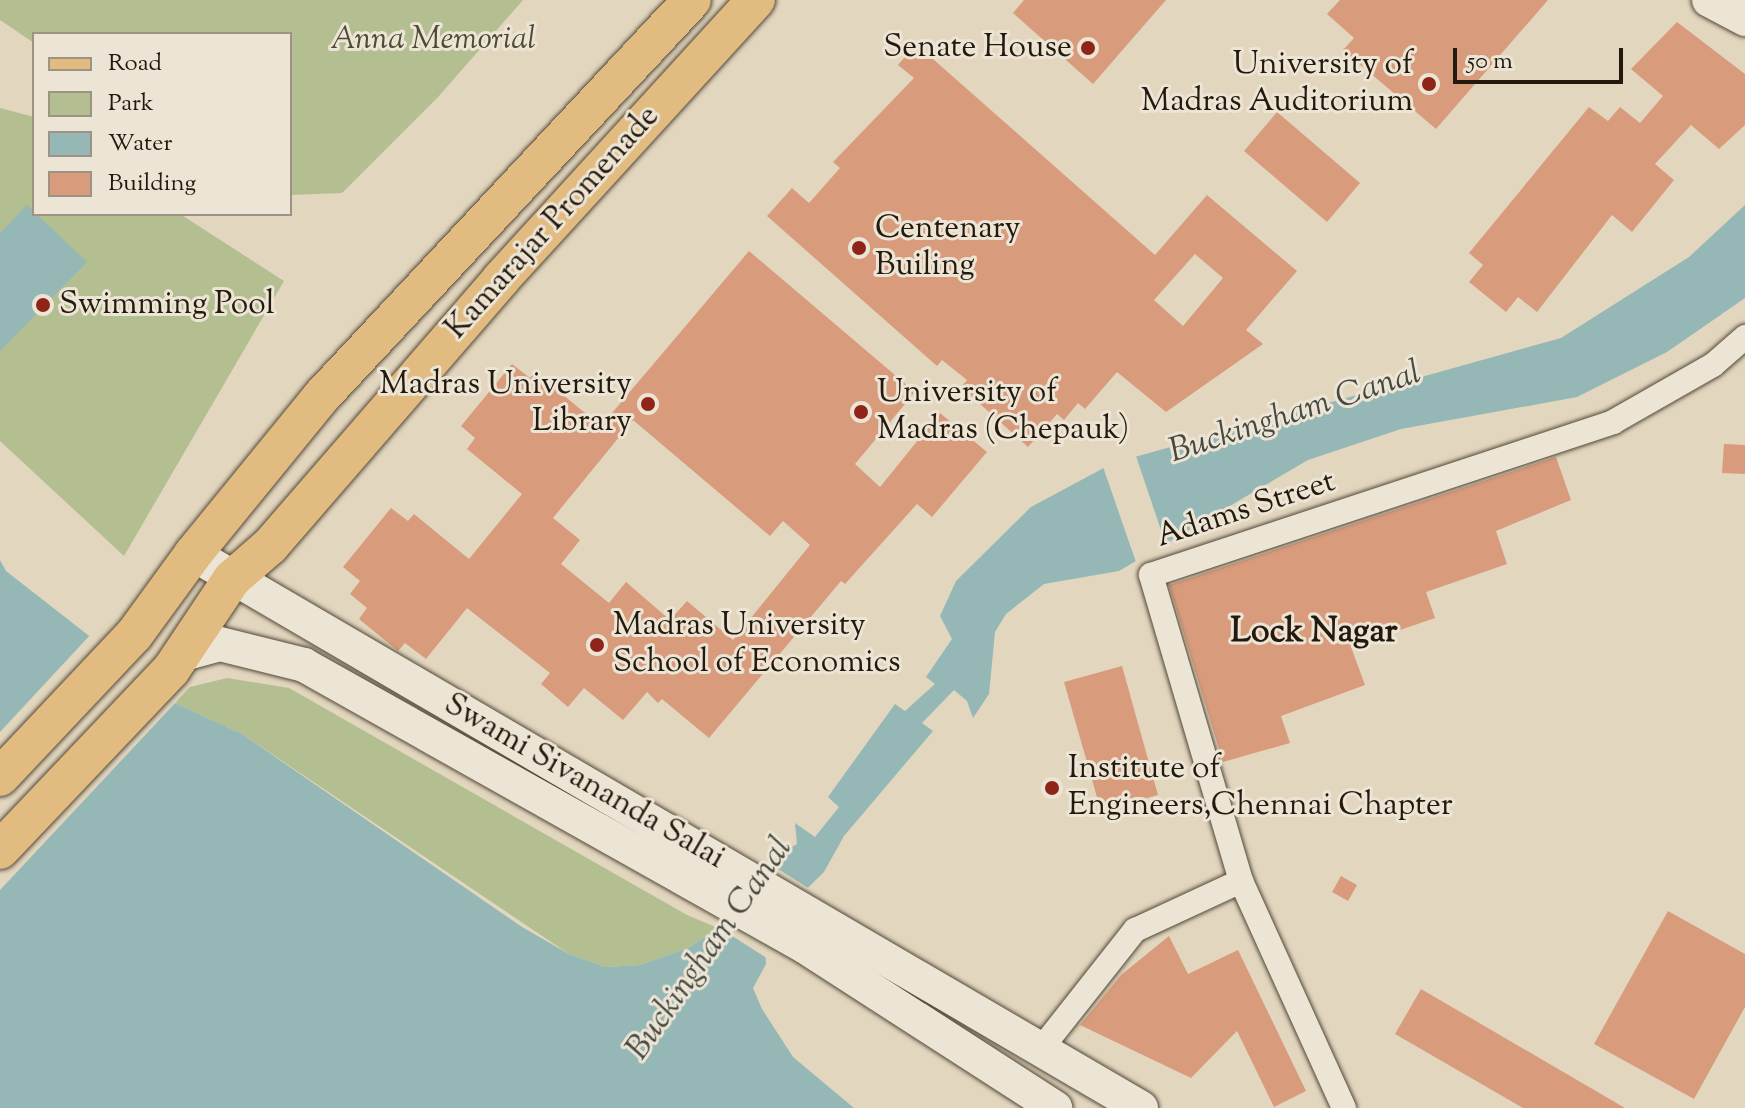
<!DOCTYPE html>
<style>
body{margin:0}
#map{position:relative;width:1745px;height:1108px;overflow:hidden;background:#e2d6be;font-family:"Sorts Mill Goudy",serif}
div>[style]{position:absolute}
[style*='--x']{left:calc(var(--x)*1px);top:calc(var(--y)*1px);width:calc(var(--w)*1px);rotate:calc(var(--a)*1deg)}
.green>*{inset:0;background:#b3be91}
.water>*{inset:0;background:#95b8b6}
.pier>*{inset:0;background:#e2d6be}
.building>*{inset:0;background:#d89c7d}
.roads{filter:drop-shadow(0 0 2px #534838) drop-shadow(0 0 2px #534838)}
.street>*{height:24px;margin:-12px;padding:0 12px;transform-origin:12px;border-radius:12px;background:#ece4d5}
.secondary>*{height:34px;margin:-17px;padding:0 17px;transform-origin:17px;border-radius:17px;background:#ece4d5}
.primary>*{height:38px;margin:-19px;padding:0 19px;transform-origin:19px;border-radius:19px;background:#e1bb7f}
.dots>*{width:22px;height:22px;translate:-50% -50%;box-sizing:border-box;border:4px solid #ece4d5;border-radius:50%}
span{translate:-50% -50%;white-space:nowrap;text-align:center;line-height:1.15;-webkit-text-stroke:6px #ece4d5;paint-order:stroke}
.park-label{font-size:32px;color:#4e4b34;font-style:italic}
.poi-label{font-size:32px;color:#23190c}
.right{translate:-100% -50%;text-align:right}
.left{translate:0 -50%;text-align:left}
.street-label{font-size:32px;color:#23190c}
.water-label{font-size:34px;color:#45493f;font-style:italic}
.neighbourhood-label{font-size:34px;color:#23190c;font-weight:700}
.legend{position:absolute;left:32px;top:32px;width:260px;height:184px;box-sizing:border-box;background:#ece4d5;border:2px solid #9c9385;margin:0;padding:10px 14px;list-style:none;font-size:24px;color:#23190c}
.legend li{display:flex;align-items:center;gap:16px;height:40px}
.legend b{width:40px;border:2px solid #9c9385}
.scale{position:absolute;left:1453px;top:48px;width:170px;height:36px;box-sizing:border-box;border:4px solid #23190c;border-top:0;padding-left:10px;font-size:24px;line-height:28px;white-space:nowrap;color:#23190c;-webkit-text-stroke:6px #ece4d5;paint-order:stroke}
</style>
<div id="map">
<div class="green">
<div style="clip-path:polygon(0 0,523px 0,439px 96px,342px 193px,290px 195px,290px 34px,34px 34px,34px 43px,0 20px)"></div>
<div style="clip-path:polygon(0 108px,34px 117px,34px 214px,180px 214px,284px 281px,124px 556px,0 441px)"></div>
<div style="clip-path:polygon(227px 678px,289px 688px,687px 915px,718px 928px,688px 948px,640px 965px,605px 967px,569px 954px,242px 734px,175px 703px,190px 687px)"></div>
</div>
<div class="water">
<div style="clip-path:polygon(27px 205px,87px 262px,0 351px,0 233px)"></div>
<div style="clip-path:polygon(1745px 205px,1745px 298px,1667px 352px,1577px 397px,1401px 429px,1308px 460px,1119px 571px,1044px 584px,1006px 614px,995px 632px,989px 694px,973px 718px,967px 701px,954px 690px,922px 723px,933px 731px,844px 836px,824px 872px,789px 906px,765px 946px,766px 964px,753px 988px,762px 1009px,793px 1057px,854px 1108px,0 1108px,0 560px,6px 571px,175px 703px,242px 734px,522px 927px,569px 954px,605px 967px,640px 965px,688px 948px,718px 928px,757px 887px,779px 854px,797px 844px,795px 823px,815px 837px,839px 807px,828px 797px,895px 704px,905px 711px,935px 684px,926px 677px,952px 639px,940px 616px,956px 581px,1031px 507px,1113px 463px,1561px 338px,1689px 257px)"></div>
</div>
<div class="pier">
<div style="clip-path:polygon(1135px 453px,1167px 548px,1137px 565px,1102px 464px)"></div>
<div style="clip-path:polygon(92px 633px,178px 700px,0 890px,0 732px)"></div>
<div style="clip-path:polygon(767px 862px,810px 889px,785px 918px,769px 947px,770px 960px,715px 925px,754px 885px)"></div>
</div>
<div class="building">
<div style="clip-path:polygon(1024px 0,1166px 0,1093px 84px,1013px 13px)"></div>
<div style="clip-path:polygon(1340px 0,1548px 0,1436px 129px,1343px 50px,1354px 38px,1327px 14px)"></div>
<div style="clip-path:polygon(1677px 22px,1745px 74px,1745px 125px,1719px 149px,1691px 125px,1655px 164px,1674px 180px,1632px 232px,1612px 215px,1537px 312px,1518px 297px,1506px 312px,1469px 282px,1483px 265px,1469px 253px,1589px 107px,1608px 121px,1620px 107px,1640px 123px,1663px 96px,1631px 69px)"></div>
<div style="clip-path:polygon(evenodd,916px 44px,1155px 255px,1207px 195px,1297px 271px,1246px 330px,1263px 344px,1166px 412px,1117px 372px,1085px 409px,1078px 403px,1064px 420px,1057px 414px,1028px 447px,961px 387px,967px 380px,942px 360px,937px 366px,767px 216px,792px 188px,809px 203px,840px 168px,833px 162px,914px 78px,898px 65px,916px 44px,1195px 254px,1223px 278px,1183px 326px,1154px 300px,1195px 254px)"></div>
<div style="clip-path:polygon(1277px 112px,1360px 183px,1327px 222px,1244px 151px)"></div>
<div style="clip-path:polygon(evenodd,749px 251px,915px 392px,855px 464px,880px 487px,940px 413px,987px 452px,932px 517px,917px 504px,845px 584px,841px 581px,709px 738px,662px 699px,658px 703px,647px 692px,623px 720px,584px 688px,568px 707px,541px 684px,550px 673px,467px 608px,426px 659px,405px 643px,398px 651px,359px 619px,367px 608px,350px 594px,360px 581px,343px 567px,391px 508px,408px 521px,414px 514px,469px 559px,522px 494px,467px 449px,475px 438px,461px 426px,512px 364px,530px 378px,535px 372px,601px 426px,749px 251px,633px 420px,770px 536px,783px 521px,810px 545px,733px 640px,687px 601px,670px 620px,626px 582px,609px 603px,561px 564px,580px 540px,553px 518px,633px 420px)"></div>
<div style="clip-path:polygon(1724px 444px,1745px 445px,1745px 474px,1722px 473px)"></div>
<div style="clip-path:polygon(1556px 457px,1571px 500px,1496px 531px,1507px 564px,1426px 592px,1435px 618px,1351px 647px,1365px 685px,1281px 716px,1290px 743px,1223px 762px,1169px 585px)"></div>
<div style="clip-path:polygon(1122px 666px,1158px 795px,1101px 811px,1064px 682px)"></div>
<div style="clip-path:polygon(1341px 876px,1357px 885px,1348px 901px,1332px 892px)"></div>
<div style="clip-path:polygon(1668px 911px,1745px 954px,1745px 1007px,1694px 1099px,1594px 1044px)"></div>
<div style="clip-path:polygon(1169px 936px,1188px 974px,1238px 950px,1306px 1091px,1274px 1107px,1237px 1031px,1191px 1078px,1080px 1025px,1121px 975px)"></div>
<div style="clip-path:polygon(1421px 989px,1625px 1108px,1523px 1108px,1395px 1034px)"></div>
</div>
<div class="roads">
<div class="street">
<div style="--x:1041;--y:1049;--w:152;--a:-51.7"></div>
<div style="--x:1135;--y:930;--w:117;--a:-24.8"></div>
<div style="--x:1344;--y:1108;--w:249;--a:-114.4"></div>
<div style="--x:1241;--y:881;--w:319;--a:-106.4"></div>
<div style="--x:1151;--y:575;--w:487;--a:-18.3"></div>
<div style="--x:1613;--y:422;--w:115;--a:-29.7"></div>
<div style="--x:1713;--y:365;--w:43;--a:-41.2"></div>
</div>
<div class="secondary">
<div style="--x:1709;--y:0;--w:41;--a:27.8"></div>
<div style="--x:193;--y:554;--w:1098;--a:30.3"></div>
<div style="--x:183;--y:654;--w:38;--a:-15"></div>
<div style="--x:220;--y:644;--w:87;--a:14"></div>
<div style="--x:304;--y:665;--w:574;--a:29.34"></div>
<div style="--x:804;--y:946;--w:299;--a:32.8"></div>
</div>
<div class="primary">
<div style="--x:0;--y:777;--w:195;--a:-46.7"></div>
<div style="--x:134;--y:635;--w:100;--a:-53.9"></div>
<div style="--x:193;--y:554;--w:203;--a:-50.8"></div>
<div style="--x:321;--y:397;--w:543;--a:-46.94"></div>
<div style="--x:0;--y:850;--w:248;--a:-46.5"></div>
<div style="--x:171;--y:670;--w:110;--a:-56.2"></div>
<div style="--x:232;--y:579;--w:50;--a:-41"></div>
<div style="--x:270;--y:546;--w:353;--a:-49.1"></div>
<div style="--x:501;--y:279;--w:378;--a:-47.6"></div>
</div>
</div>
<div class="dots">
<div style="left:1088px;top:48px;background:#8f2418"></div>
<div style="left:1429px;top:84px;background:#8f2418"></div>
<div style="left:859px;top:248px;background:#8f2418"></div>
<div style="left:43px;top:305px;background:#8f2418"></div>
<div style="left:648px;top:404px;background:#8f2418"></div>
<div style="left:861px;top:412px;background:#8f2418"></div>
<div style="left:597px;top:645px;background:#8f2418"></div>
<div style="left:1052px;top:788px;background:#8f2418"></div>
</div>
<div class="park-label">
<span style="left:433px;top:40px">Anna Memorial</span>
</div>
<div class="poi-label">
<span class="right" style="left:1072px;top:48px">Senate House</span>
<span class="right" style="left:1413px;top:84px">University of<br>Madras Auditorium</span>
<span class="left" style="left:875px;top:248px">Centenary<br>Builing</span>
<span class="left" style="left:59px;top:305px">Swimming Pool</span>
<span class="right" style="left:632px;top:404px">Madras University<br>Library</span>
<span class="left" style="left:877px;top:412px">University of<br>Madras (Chepauk)</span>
<span class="left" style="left:613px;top:645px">Madras University<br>School of Economics</span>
<span class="left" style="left:1068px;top:788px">Institute of<br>Engineers,Chennai Chapter</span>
</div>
<div class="street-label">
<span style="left:553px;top:223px;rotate:-48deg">Kamarajar Promenade</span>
<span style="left:1246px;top:510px;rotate:-18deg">Adams Street</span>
<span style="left:584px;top:782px;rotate:30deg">Swami Sivananda Salai</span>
</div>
<div class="water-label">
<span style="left:1295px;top:413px;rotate:-18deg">Buckingham Canal</span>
<span style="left:710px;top:949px;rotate:-55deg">Buckingham Canal</span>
</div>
<div class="neighbourhood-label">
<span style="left:1314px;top:633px">Lock Nagar</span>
</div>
<ul class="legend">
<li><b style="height:10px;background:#e1bb7f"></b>Road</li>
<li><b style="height:22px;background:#b3be91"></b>Park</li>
<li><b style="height:22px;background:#95b8b6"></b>Water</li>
<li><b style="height:22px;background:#d89c7d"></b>Building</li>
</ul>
<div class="scale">50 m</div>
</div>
